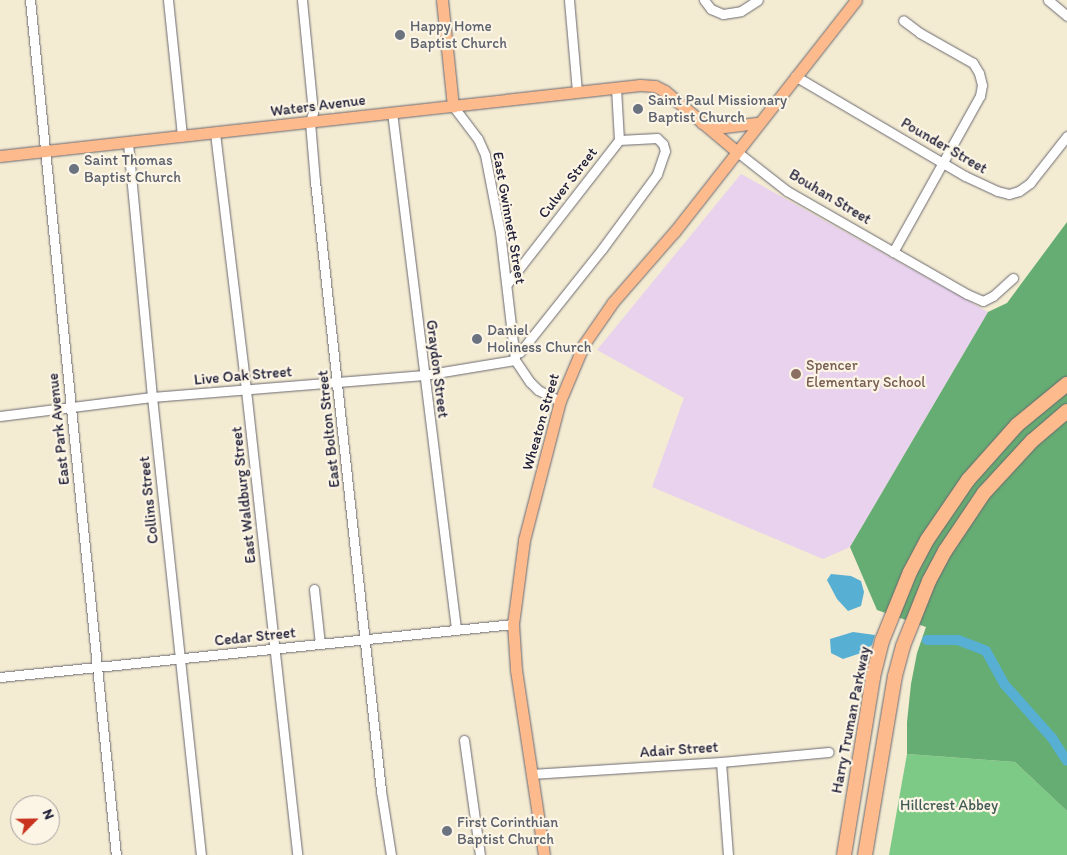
<!DOCTYPE html>
<style>
body{margin:0}
#map{position:relative;width:1067px;height:855px;overflow:hidden;background:#f3ebd2;font-family:Itim,sans-serif}
div>[style]{position:absolute}
[style*='--x']{left:calc(var(--x)*1px);top:calc(var(--y)*1px);width:calc(var(--w)*1px);rotate:calc(var(--a)*1deg)}
.built>*{inset:0;background:#e8d2ee}
.green>*{inset:0;background:#7dc986}
.forest>*{inset:0;background:#66ad73}
.water>*{inset:0;background:#57afd4}
.canal>*{height:10px;margin:-5px;padding:0 5px;transform-origin:5px;border-radius:5px;background:#57afd4}
.roads{filter:drop-shadow(0 0 1px #6b6870) drop-shadow(0 0 1px #6b6870)}
.minor>*{height:9px;margin:-4.5px;padding:0 4.5px;transform-origin:4.5px;border-radius:4.5px;background:#fff}
.major>*{height:11px;margin:-5.5px;padding:0 5.5px;transform-origin:5.5px;border-radius:5.5px;background:#fcba8d}
.highway>*{height:14px;margin:-7px;padding:0 7px;transform-origin:7px;border-radius:7px;background:#fcba8d}
.dots>*{width:14px;height:14px;translate:-50% -50%;box-sizing:border-box;border:2px solid #fcf5e5;border-radius:50%}
span{translate:-50% -50%;white-space:nowrap;text-align:center;line-height:1.15;-webkit-text-stroke:4.5px #fcf5e5;paint-order:stroke}
.worship-label{font-size:15px;color:#5b616d}
.left{translate:0 -50%;text-align:left}
.street-label{font-size:15px;color:#22223b}
.education-label{font-size:15px;color:#785e54}
.park-label{font-size:15px;color:#425c55}
.north{position:absolute;left:10px;top:795px;width:50px;height:50px;box-sizing:border-box;background:#fcf5e5;border:1px solid #a5a1a1;border-radius:50%;rotate:67deg;font-size:14px;font-weight:700;line-height:20px;text-align:center;color:#22223b}
.north::after{content:'';display:block;margin:auto;width:18px;height:22px;background:#c8321e;clip-path:polygon(50% 0,100% 100%,50% 72%,0 100%)}
</style>
<div id="map">
<div class="built">
<div style="clip-path:polygon(741px 174px,988px 312px,850px 547px,823px 559px,652px 487px,684px 398px,597px 350px)"></div>
</div>
<div class="green">
<div style="clip-path:polygon(907px 754px,1015px 762px,1067px 811px,1067px 855px,889px 855px)"></div>
</div>
<div class="forest">
<div style="clip-path:polygon(1067px 222px,1067px 811px,1015px 762px,907px 754px,907px 722px,911px 684px,917px 653px,926px 627px,877px 610px,850px 547px,988px 312px,1007px 303px)"></div>
</div>
<div class="water">
<div style="clip-path:polygon(831px 574px,851px 576px,861px 581px,864px 592px,861px 606px,848px 611px,837px 599px,827px 580px)"></div>
<div style="clip-path:polygon(853px 632px,875px 635px,872px 645px,861px 653px,843px 659px,831px 653px,830px 639px)"></div>
</div>
<div class="canal">
<div style="--x:927;--y:640;--w:31;--a:0"></div>
<div style="--x:958;--y:640;--w:30;--a:21"></div>
<div style="--x:986;--y:651;--w:39;--a:61"></div>
<div style="--x:1005;--y:685;--w:71;--a:48.4"></div>
<div style="--x:1052;--y:738;--w:27;--a:57"></div>
</div>
<div class="roads">
<div class="minor">
<div style="--x:30;--y:0;--w:859;--a:84.26"></div>
<div style="--x:168;--y:0;--w:137;--a:84.1"></div>
<div style="--x:302;--y:0;--w:113;--a:84.4"></div>
<div style="--x:313;--y:112;--w:10;--a:107"></div>
<div style="--x:310;--y:122;--w:59;--a:85.2"></div>
<div style="--x:315;--y:181;--w:614;--a:83.82"></div>
<div style="--x:381;--y:791;--w:65;--a:81.1"></div>
<div style="--x:569;--y:0;--w:92;--a:85"></div>
<div style="--x:704;--y:0;--w:11;--a:52"></div>
<div style="--x:711;--y:9;--w:13;--a:23"></div>
<div style="--x:723;--y:14;--w:18;--a:-9"></div>
<div style="--x:741;--y:11;--w:20;--a:-33"></div>
<div style="--x:1048;--y:0;--w:25;--a:40"></div>
<div style="--x:795;--y:76;--w:197;--a:30.5"></div>
<div style="--x:965;--y:176;--w:35;--a:25"></div>
<div style="--x:997;--y:191;--w:12;--a:14"></div>
<div style="--x:1009;--y:194;--w:10;--a:-17"></div>
<div style="--x:1019;--y:191;--w:14;--a:-36"></div>
<div style="--x:1030;--y:183;--w:60;--a:-51.8"></div>
<div style="--x:453;--y:106;--w:41;--a:52.9"></div>
<div style="--x:478;--y:139;--w:17;--a:66"></div>
<div style="--x:485;--y:155;--w:78;--a:79"></div>
<div style="--x:500;--y:232;--w:129;--a:83.3"></div>
<div style="--x:515;--y:360;--w:27;--a:56"></div>
<div style="--x:530;--y:382;--w:11;--a:45"></div>
<div style="--x:538;--y:390;--w:25;--a:27"></div>
<div style="--x:392;--y:112;--w:521;--a:82.94"></div>
<div style="--x:215;--y:133;--w:259;--a:83.1"></div>
<div style="--x:246;--y:390;--w:468;--a:83.7"></div>
<div style="--x:128;--y:143;--w:255;--a:84.6"></div>
<div style="--x:152;--y:397;--w:461;--a:83.9"></div>
<div style="--x:736;--y:151;--w:65;--a:38.1"></div>
<div style="--x:787;--y:191;--w:207;--a:29.8"></div>
<div style="--x:967;--y:294;--w:17;--a:24"></div>
<div style="--x:983;--y:301;--w:11;--a:-27"></div>
<div style="--x:993;--y:296;--w:27;--a:-42"></div>
<div style="--x:893;--y:252;--w:179;--a:-60.9"></div>
<div style="--x:980;--y:96;--w:11;--a:-80"></div>
<div style="--x:982;--y:85;--w:12;--a:-104"></div>
<div style="--x:979;--y:73;--w:12;--a:-121"></div>
<div style="--x:973;--y:63;--w:61;--a:-150.5"></div>
<div style="--x:920;--y:33;--w:21;--a:-143"></div>
<div style="--x:507;--y:284;--w:182;--a:-52.1"></div>
<div style="--x:619;--y:140;--w:52;--a:-93.3"></div>
<div style="--x:515;--y:354;--w:5;--a:-22"></div>
<div style="--x:520;--y:352;--w:132;--a:-51.5"></div>
<div style="--x:602;--y:249;--w:93;--a:-53.7"></div>
<div style="--x:657;--y:174;--w:24;--a:-71"></div>
<div style="--x:665;--y:151;--w:7;--a:-106"></div>
<div style="--x:663;--y:144;--w:8;--a:-135"></div>
<div style="--x:657;--y:138;--w:38;--a:177"></div>
<div style="--x:0;--y:416;--w:153;--a:-7.1"></div>
<div style="--x:152;--y:397;--w:273;--a:-4.6"></div>
<div style="--x:424;--y:375;--w:92;--a:-9.4"></div>
<div style="--x:314;--y:589;--w:55;--a:83.8"></div>
<div style="--x:0;--y:677;--w:516;--a:-5.9"></div>
<div style="--x:464;--y:740;--w:116;--a:82.1"></div>
<div style="--x:721;--y:762;--w:93;--a:85.7"></div>
<div style="--x:531;--y:774;--w:190;--a:-3.6"></div>
<div style="--x:721;--y:762;--w:108;--a:-5.3"></div>
</div>
<div class="major">
<div style="--x:442;--y:0;--w:107;--a:84.1"></div>
<div style="--x:702;--y:123;--w:22;--a:10"></div>
<div style="--x:724;--y:127;--w:33;--a:-7"></div>
<div style="--x:0;--y:156;--w:644;--a:-6.33"></div>
<div style="--x:640;--y:85;--w:15;--a:4"></div>
<div style="--x:655;--y:86;--w:11;--a:27"></div>
<div style="--x:665;--y:91;--w:93;--a:40.2"></div>
<div style="--x:544;--y:855;--w:187;--a:-98.6"></div>
<div style="--x:516;--y:670;--w:46;--a:-93.7"></div>
<div style="--x:513;--y:624;--w:85;--a:-82.5"></div>
<div style="--x:524;--y:540;--w:144;--a:-75.5"></div>
<div style="--x:560;--y:401;--w:62;--a:-67.2"></div>
<div style="--x:584;--y:344;--w:51;--a:-55.4"></div>
<div style="--x:613;--y:302;--w:94;--a:-48.9"></div>
<div style="--x:675;--y:231;--w:293;--a:-51.9"></div>
</div>
<div class="highway">
<div style="--x:844;--y:855;--w:180;--a:-80.7"></div>
<div style="--x:873;--y:677;--w:37;--a:-76"></div>
<div style="--x:882;--y:641;--w:74;--a:-67.9"></div>
<div style="--x:910;--y:572;--w:36;--a:-62"></div>
<div style="--x:927;--y:540;--w:73;--a:-55.7"></div>
<div style="--x:968;--y:480;--w:74;--a:-48.3"></div>
<div style="--x:1017;--y:425;--w:65;--a:-39.4"></div>
<div style="--x:865;--y:855;--w:181;--a:-80.5"></div>
<div style="--x:895;--y:676;--w:31;--a:-75"></div>
<div style="--x:903;--y:646;--w:70;--a:-68.2"></div>
<div style="--x:929;--y:581;--w:34;--a:-62"></div>
<div style="--x:945;--y:551;--w:70;--a:-56.1"></div>
<div style="--x:984;--y:493;--w:71;--a:-47.3"></div>
<div style="--x:1032;--y:441;--w:46;--a:-40.6"></div>
</div>
</div>
<div class="dots">
<div style="left:400px;top:35px;background:#6b7280"></div>
<div style="left:638px;top:109px;background:#6b7280"></div>
<div style="left:74px;top:169px;background:#6b7280"></div>
<div style="left:477px;top:339px;background:#6b7280"></div>
<div style="left:796px;top:374px;background:#8d6e63"></div>
<div style="left:447px;top:831px;background:#6b7280"></div>
</div>
<div class="worship-label">
<span class="left" style="left:410px;top:35px">Happy Home<br>Baptist Church</span>
<span class="left" style="left:648px;top:109px">Saint Paul Missionary<br>Baptist Church</span>
<span class="left" style="left:84px;top:169px">Saint Thomas<br>Baptist Church</span>
<span class="left" style="left:487px;top:339px">Daniel<br>Holiness Church</span>
<span class="left" style="left:457px;top:831px">First Corinthian<br>Baptist Church</span>
</div>
<div class="street-label">
<span style="left:318px;top:106px;rotate:-7deg">Waters Avenue</span>
<span style="left:944px;top:146px;rotate:30deg">Pounder Street</span>
<span style="left:568px;top:183px;rotate:-52deg">Culver Street</span>
<span style="left:830px;top:197px;rotate:31deg">Bouhan Street</span>
<span style="left:509px;top:218px;rotate:80deg">East Gwinnett Street</span>
<span style="left:437px;top:369px;rotate:83deg">Graydon Street</span>
<span style="left:243px;top:376px;rotate:-5deg">Live Oak Street</span>
<span style="left:541px;top:422px;rotate:-74deg">Wheaton Street</span>
<span style="left:59px;top:429px;rotate:-96deg">East Park Avenue</span>
<span style="left:329px;top:429px;rotate:-96deg">East Bolton Street</span>
<span style="left:244px;top:495px;rotate:-96deg">East Waldburg Street</span>
<span style="left:149px;top:500px;rotate:-96deg">Collins Street</span>
<span style="left:255px;top:637px;rotate:-6deg">Cedar Street</span>
<span style="left:851px;top:720px;rotate:-79deg">Harry Truman Parkway</span>
<span style="left:679px;top:750px;rotate:-4deg">Adair Street</span>
</div>
<div class="education-label">
<span class="left" style="left:806px;top:374px">Spencer<br>Elementary School</span>
</div>
<div class="park-label">
<span style="left:949px;top:806px">Hillcrest Abbey</span>
</div>
<div class="north">N</div>
</div>
